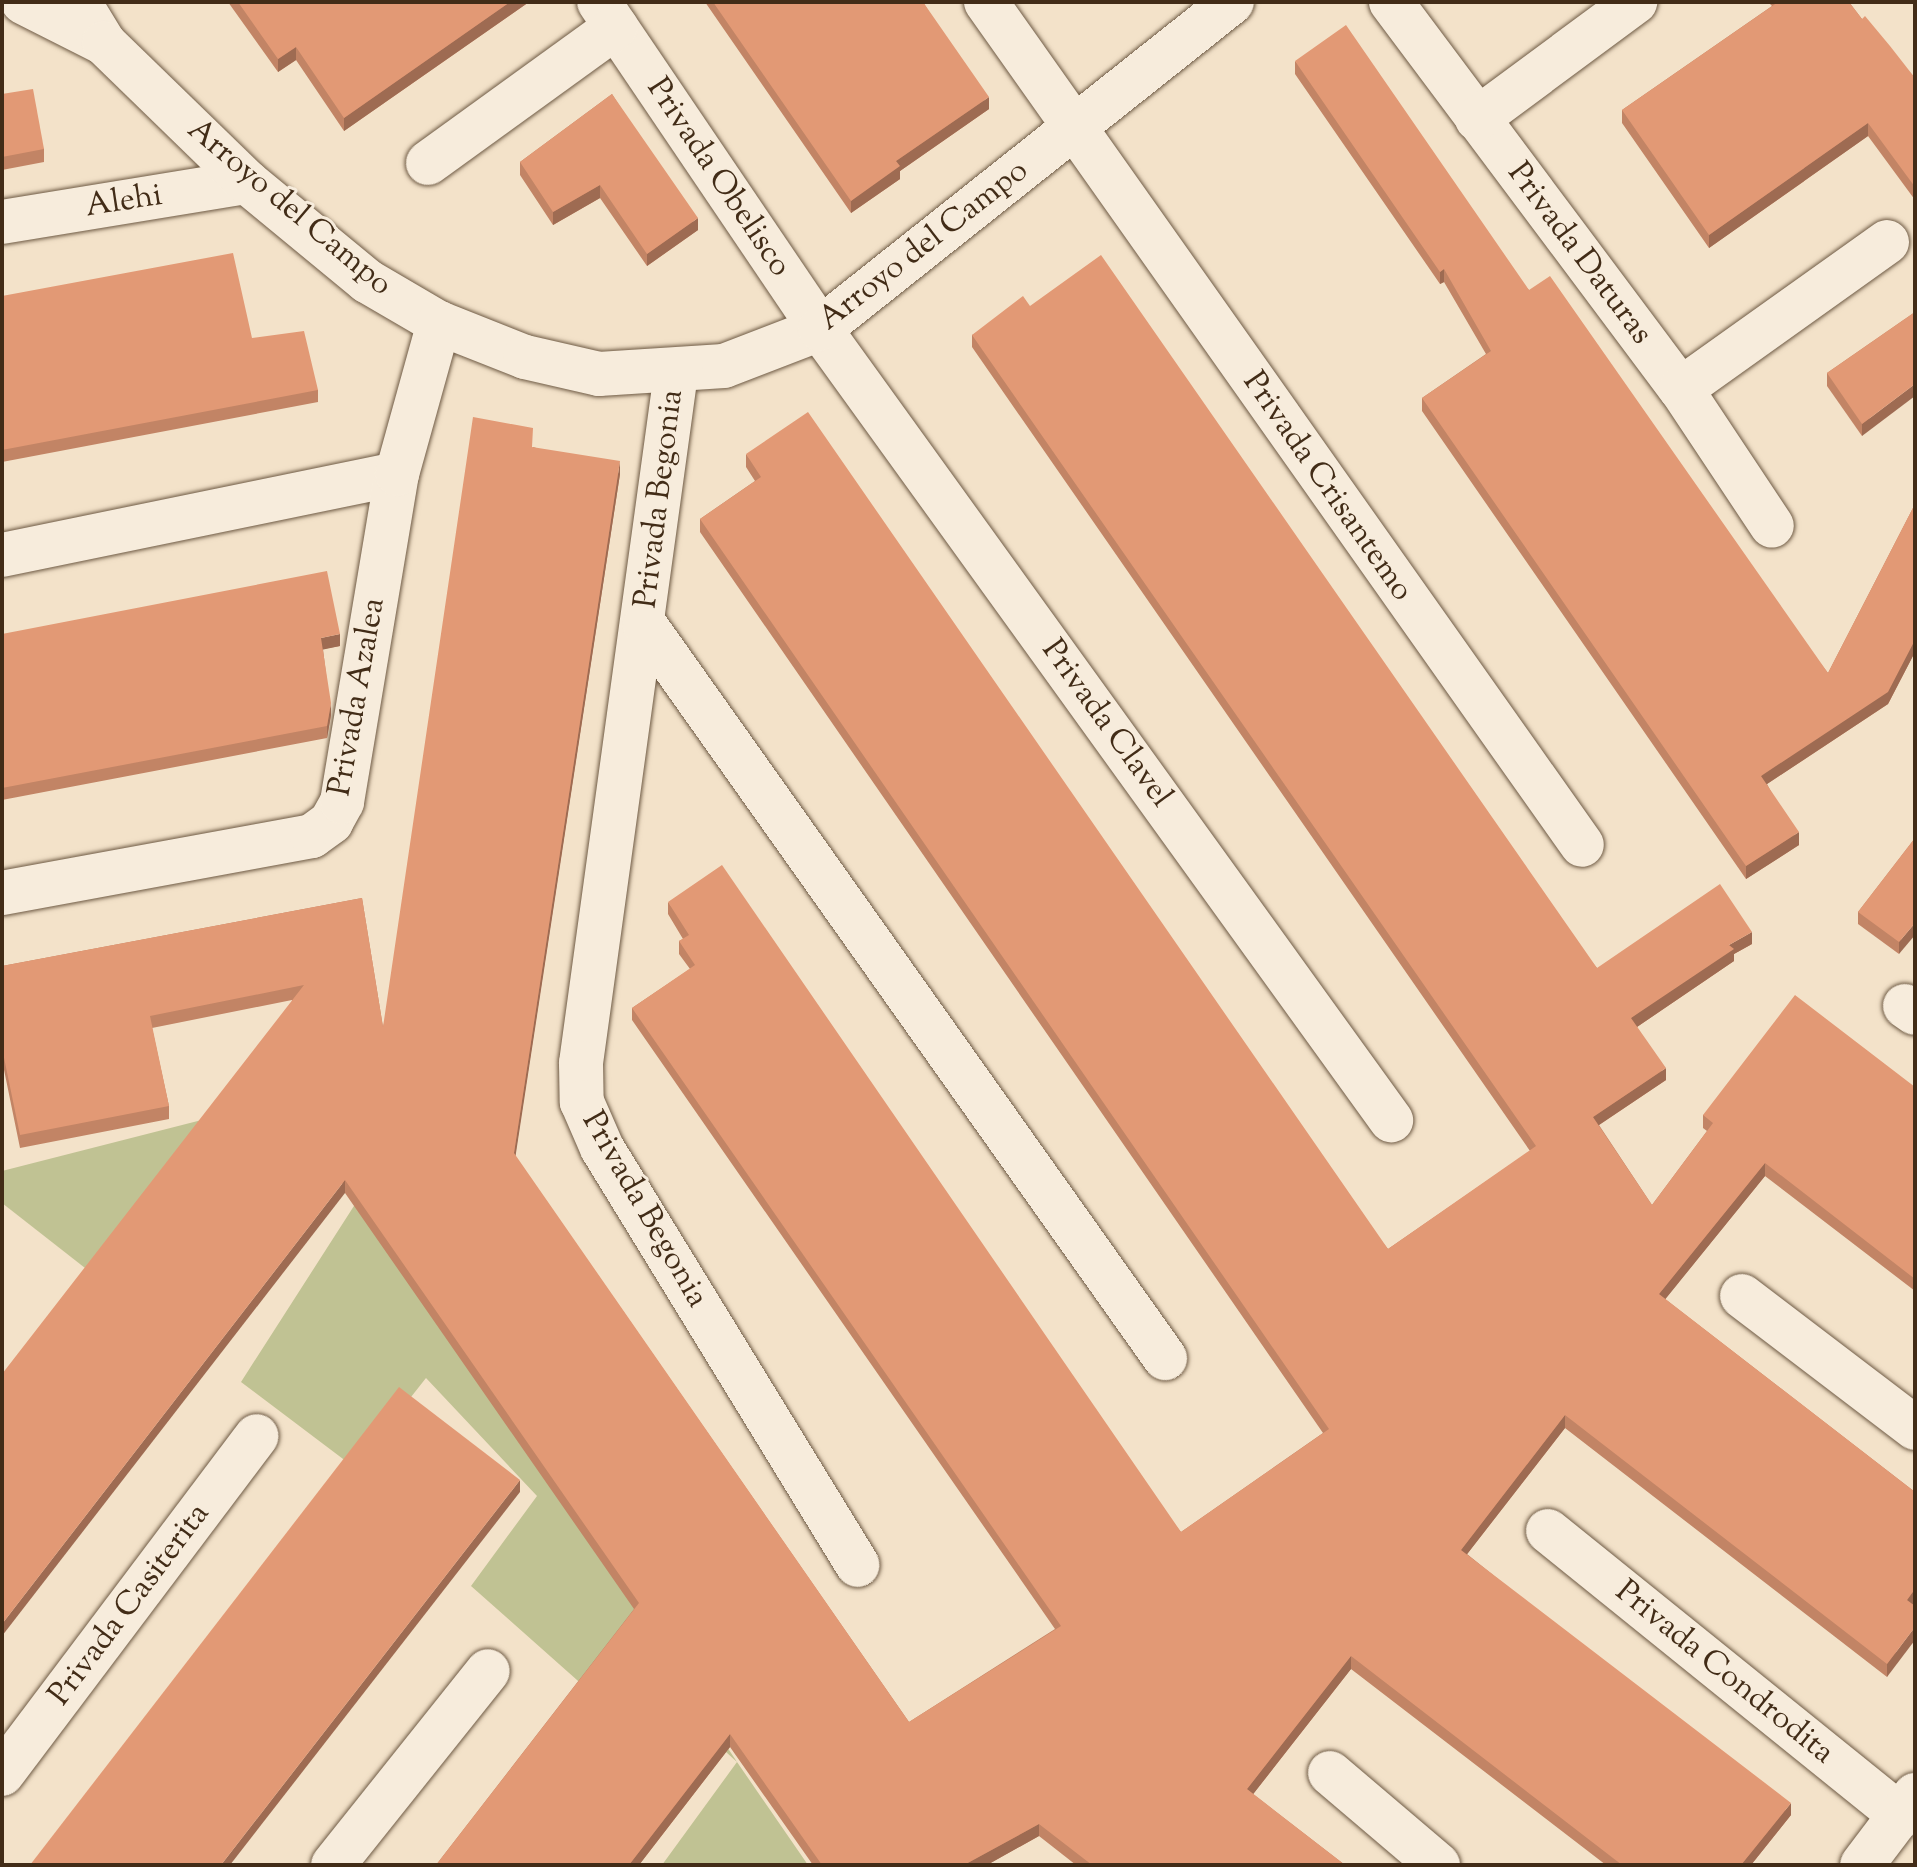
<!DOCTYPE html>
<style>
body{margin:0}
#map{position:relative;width:1917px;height:1867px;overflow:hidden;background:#f3e2c9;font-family:"Sorts Mill Goudy",serif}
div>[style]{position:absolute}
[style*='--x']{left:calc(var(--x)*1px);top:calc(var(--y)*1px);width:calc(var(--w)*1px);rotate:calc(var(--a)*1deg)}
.green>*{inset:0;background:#c0c293}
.roads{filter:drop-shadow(0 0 2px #6e5a44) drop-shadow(0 0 2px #6e5a44)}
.street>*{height:44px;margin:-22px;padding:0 22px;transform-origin:22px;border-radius:22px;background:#f7ecdc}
.secondary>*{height:44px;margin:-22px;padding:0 22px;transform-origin:22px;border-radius:22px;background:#f7ecdc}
.wall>*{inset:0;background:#c28465}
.shaded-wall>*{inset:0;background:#9e6b52}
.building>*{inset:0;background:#e29975}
span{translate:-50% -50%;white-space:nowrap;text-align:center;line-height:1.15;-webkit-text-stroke:6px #f7ecdc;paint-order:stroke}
.street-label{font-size:32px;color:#422c17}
.frame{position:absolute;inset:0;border:4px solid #422c17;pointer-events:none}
</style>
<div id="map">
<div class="green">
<div style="clip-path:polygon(233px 1112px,94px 1275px,2px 1203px,2px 1171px)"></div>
<div style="clip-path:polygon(361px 1195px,737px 1762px,808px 1865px,662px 1865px,737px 1762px,622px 1658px,595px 1696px,471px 1586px,537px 1496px,426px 1378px,355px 1468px,241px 1382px)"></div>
</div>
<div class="roads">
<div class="street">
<div style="--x:599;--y:2;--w:395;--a:55.9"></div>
<div style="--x:820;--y:329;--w:976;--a:54.18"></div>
<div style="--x:986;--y:2;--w:1032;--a:54.74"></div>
<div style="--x:1391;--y:2;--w:484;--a:53.2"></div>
<div style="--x:1681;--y:389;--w:164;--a:56.4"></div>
<div style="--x:1477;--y:119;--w:197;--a:-36.5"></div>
<div style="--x:428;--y:163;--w:232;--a:-35.9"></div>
<div style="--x:2;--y:222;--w:248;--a:-9.3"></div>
<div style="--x:676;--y:373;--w:697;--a:97.84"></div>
<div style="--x:581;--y:1063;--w:39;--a:89"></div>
<div style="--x:582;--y:1102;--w:50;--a:66.5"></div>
<div style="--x:602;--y:1148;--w:489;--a:58.5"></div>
<div style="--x:1681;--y:389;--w:253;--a:-35.5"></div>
<div style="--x:2;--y:555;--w:403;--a:-11.6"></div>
<div style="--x:645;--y:625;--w:899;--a:54.65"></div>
<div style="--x:2;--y:893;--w:315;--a:-10.4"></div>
<div style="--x:312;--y:836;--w:24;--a:-36"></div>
<div style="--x:331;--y:822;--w:23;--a:-61"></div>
<div style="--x:342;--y:802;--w:333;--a:-80.5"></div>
<div style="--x:397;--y:474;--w:157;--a:-74.5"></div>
<div style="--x:1905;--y:1006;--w:12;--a:35"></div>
<div style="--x:1742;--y:1296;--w:218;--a:37.3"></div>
<div style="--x:1548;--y:1531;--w:454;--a:38.9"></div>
<div style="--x:1330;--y:1773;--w:142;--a:40.4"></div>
<div style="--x:2;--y:1774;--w:423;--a:-53"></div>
<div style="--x:333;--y:1865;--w:248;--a:-51.4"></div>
</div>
<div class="secondary">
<div style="--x:23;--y:2;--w:91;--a:26.8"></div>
<div style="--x:79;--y:2;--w:48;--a:58.6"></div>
<div style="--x:104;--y:43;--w:199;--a:44.2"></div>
<div style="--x:247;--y:182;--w:156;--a:39.5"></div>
<div style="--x:367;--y:281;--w:83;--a:30.3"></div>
<div style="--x:439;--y:323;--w:92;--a:21.6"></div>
<div style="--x:525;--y:357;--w:76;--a:12.9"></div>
<div style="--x:599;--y:374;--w:125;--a:-3.7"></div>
<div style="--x:724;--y:366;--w:103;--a:-21.1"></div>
<div style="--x:820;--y:329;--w:526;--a:-38.44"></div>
<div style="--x:1862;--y:1865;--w:88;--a:-52.9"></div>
</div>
</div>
<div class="wall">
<div style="clip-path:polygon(228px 2px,529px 2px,344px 131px,296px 60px,278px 72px)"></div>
<div style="clip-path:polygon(705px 2px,923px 2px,989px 109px,900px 171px,900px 179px,851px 213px)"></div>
<div style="clip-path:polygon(1768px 2px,1849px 2px,1862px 19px,1915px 78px,1915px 200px,1868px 136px,1709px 248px,1622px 123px,1622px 110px,1772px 6px)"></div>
<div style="clip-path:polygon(1295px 61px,1529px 290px,1828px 673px,1915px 504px,1915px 652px,1888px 704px,1767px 784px,1799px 845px,1746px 879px,1422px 411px,1422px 398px,1486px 354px,1444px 282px,1440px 284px,1295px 74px)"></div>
<div style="clip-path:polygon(2px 94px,44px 149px,44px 162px,2px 170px)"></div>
<div style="clip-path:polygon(612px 94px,698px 230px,647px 266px,600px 198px,553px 225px,520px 175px,520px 162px)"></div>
<div style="clip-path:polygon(2px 296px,318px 390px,318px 402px,2px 462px)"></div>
<div style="clip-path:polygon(1030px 306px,1597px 968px,1752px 944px,1734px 954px,1734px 961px,1637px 1027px,1666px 1080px,1599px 1125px,1652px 1205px,1707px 1131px,1703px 1128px,1703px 1115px,1915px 1087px,1915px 1291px,1765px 1176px,1665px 1299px,1915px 1492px,1915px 1601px,1913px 1604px,1887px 1677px,1565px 1428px,1467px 1554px,1791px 1815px,1751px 1865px,1606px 1865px,1351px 1669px,1253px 1794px,1345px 1865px,1076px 1865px,1039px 1836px,987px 1865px,813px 1865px,730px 1747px,639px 1865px,436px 1865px,634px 1609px,345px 1193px,292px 1000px,152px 1028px,169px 1106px,169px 1119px,20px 1148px,2px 1060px,2px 966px,362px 898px,383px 1027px,533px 447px,620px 474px,515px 1156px,909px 1722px,1055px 1629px,632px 1020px,632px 1008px,690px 969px,679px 954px,679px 941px,683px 939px,668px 914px,668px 902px,1181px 1532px,1323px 1433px,700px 532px,700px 519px,755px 481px,746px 467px,746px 454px,1388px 1249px,1530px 1151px,972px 347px,972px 335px)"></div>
<div style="clip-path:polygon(1915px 312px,1862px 436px,1827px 386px,1827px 373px)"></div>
<div style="clip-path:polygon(2px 634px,340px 646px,323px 649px,331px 715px,327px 738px,2px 800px)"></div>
<div style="clip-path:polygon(1915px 838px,1899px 954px,1858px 924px,1858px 912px)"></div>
</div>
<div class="shaded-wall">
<div style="clip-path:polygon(510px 2px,529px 2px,344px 131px,344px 118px)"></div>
<div style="clip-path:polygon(296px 47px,296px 60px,278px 72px,278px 59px)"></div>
<div style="clip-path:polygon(989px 97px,989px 109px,900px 171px,900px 179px,851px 213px,851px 201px,896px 161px)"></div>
<div style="clip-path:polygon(1868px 123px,1868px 136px,1709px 248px,1709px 235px)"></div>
<div style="clip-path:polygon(600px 185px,600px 198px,553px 225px,553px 212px)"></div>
<div style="clip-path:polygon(698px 218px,698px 230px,647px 266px,647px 254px)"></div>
<div style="clip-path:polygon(1444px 269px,1444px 282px,1440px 284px,1440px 272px)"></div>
<div style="clip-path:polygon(1915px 384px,1915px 396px,1862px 436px,1862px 424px)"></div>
<div style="clip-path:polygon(620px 461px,620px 474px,514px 1166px,514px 1153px)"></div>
<div style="clip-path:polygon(340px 634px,340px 646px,321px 650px,321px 638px)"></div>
<div style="clip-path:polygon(1915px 640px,1915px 652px,1888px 704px,1761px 788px,1761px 776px)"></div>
<div style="clip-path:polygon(331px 703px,331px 715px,327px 738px,327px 726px)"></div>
<div style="clip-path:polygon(1799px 832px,1799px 845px,1746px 879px,1746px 866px)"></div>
<div style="clip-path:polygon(1915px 923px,1915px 935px,1899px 954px,1899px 942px)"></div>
<div style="clip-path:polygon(1752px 932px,1752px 944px,1734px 954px,1734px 961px,1631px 1031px,1631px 1018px,1729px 945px)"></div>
<div style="clip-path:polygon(1666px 1068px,1666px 1080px,1593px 1129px,1593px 1117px)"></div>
<div style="clip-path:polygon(1765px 1163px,1765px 1176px,1659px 1307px,1659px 1294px)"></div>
<div style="clip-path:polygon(345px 1180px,345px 1193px,2px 1636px,2px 1624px)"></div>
<div style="clip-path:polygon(1565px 1415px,1565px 1428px,1461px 1562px,1461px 1550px)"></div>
<div style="clip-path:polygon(520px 1480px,520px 1492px,230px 1865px,221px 1865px)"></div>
<div style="clip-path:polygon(1915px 1589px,1915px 1601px,1907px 1612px,1907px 1600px)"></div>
<div style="clip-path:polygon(1915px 1627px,1915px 1640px,1887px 1677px,1887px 1664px)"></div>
<div style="clip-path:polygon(1351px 1656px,1351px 1669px,1247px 1802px,1247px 1789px)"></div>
<div style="clip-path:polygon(730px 1734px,730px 1747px,639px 1865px,629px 1865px)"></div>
<div style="clip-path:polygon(1791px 1803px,1791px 1815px,1751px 1865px,1741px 1865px)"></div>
<div style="clip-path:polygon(1039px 1824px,1039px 1836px,987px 1865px,964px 1865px)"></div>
</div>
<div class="building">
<div style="clip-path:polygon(238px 2px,510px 2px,344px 118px,296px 47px,278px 59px)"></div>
<div style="clip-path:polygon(713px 2px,923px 2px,989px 97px,896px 161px,900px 166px,851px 201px)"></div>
<div style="clip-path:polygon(1778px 2px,1849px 2px,1862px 19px,1865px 16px,1890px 46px,1915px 78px,1915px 187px,1868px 123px,1709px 235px,1622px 110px)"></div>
<div style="clip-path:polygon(1346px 25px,1529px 290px,1550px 276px,1828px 673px,1915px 504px,1915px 640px,1888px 692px,1761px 776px,1799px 832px,1746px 866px,1422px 398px,1491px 351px,1444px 269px,1440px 272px,1295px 61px)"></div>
<div style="clip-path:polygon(33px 89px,44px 149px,2px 157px,2px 94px)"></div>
<div style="clip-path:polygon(612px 94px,698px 218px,647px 254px,600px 185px,553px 212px,520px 162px)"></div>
<div style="clip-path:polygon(233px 253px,252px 338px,304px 331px,318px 390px,2px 450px,2px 296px)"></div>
<div style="clip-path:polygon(1101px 255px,1597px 968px,1720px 884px,1752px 932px,1729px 945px,1734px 949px,1631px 1018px,1666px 1068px,1593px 1117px,1652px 1205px,1713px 1123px,1703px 1115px,1795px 995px,1915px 1087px,1915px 1279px,1765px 1163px,1659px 1294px,1915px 1492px,1915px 1589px,1907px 1600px,1915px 1606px,1915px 1627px,1887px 1664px,1565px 1415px,1461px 1550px,1791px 1803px,1741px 1865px,1622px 1865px,1351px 1656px,1247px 1789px,1345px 1865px,1092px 1865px,1039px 1824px,964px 1865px,822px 1865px,730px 1734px,629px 1865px,436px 1865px,639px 1603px,345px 1180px,2px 1624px,2px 1374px,304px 985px,150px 1016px,169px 1106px,20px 1135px,2px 1048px,2px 966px,362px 898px,383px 1027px,473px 417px,533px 428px,532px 447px,620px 461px,514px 1153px,909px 1722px,1061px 1626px,632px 1008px,695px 965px,679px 941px,689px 935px,668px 902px,722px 865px,1181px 1532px,1329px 1429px,700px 519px,761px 477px,746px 454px,808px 412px,1388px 1249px,1536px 1146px,972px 335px,1023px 296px,1030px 306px)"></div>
<div style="clip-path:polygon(1915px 312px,1915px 384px,1862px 424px,1827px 373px)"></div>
<div style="clip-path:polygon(327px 571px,340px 634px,321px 638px,331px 703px,327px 726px,2px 788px,2px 634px)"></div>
<div style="clip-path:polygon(1915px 838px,1915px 923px,1899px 942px,1858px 912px)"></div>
<div style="clip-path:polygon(399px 1387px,520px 1480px,221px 1865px,30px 1865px)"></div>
</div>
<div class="street-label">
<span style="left:718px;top:178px;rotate:56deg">Privada Obelisco</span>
<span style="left:124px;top:202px;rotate:-9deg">Alehi</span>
<span style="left:289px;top:208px;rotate:40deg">Arroyo del Campo</span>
<span style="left:924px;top:246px;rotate:-38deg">Arroyo del Campo</span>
<span style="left:1579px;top:254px;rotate:53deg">Privada Daturas</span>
<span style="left:1327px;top:487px;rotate:55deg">Privada Crisantemo</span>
<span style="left:660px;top:499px;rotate:-83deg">Privada Begonia</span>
<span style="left:358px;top:697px;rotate:-80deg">Privada Azalea</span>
<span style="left:1106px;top:724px;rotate:54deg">Privada Clavel</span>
<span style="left:644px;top:1210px;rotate:60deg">Privada Begonia</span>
<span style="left:130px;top:1605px;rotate:-53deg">Privada Casiterita</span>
<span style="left:1724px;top:1673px;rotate:39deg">Privada Condrodita</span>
</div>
<div class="frame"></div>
</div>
